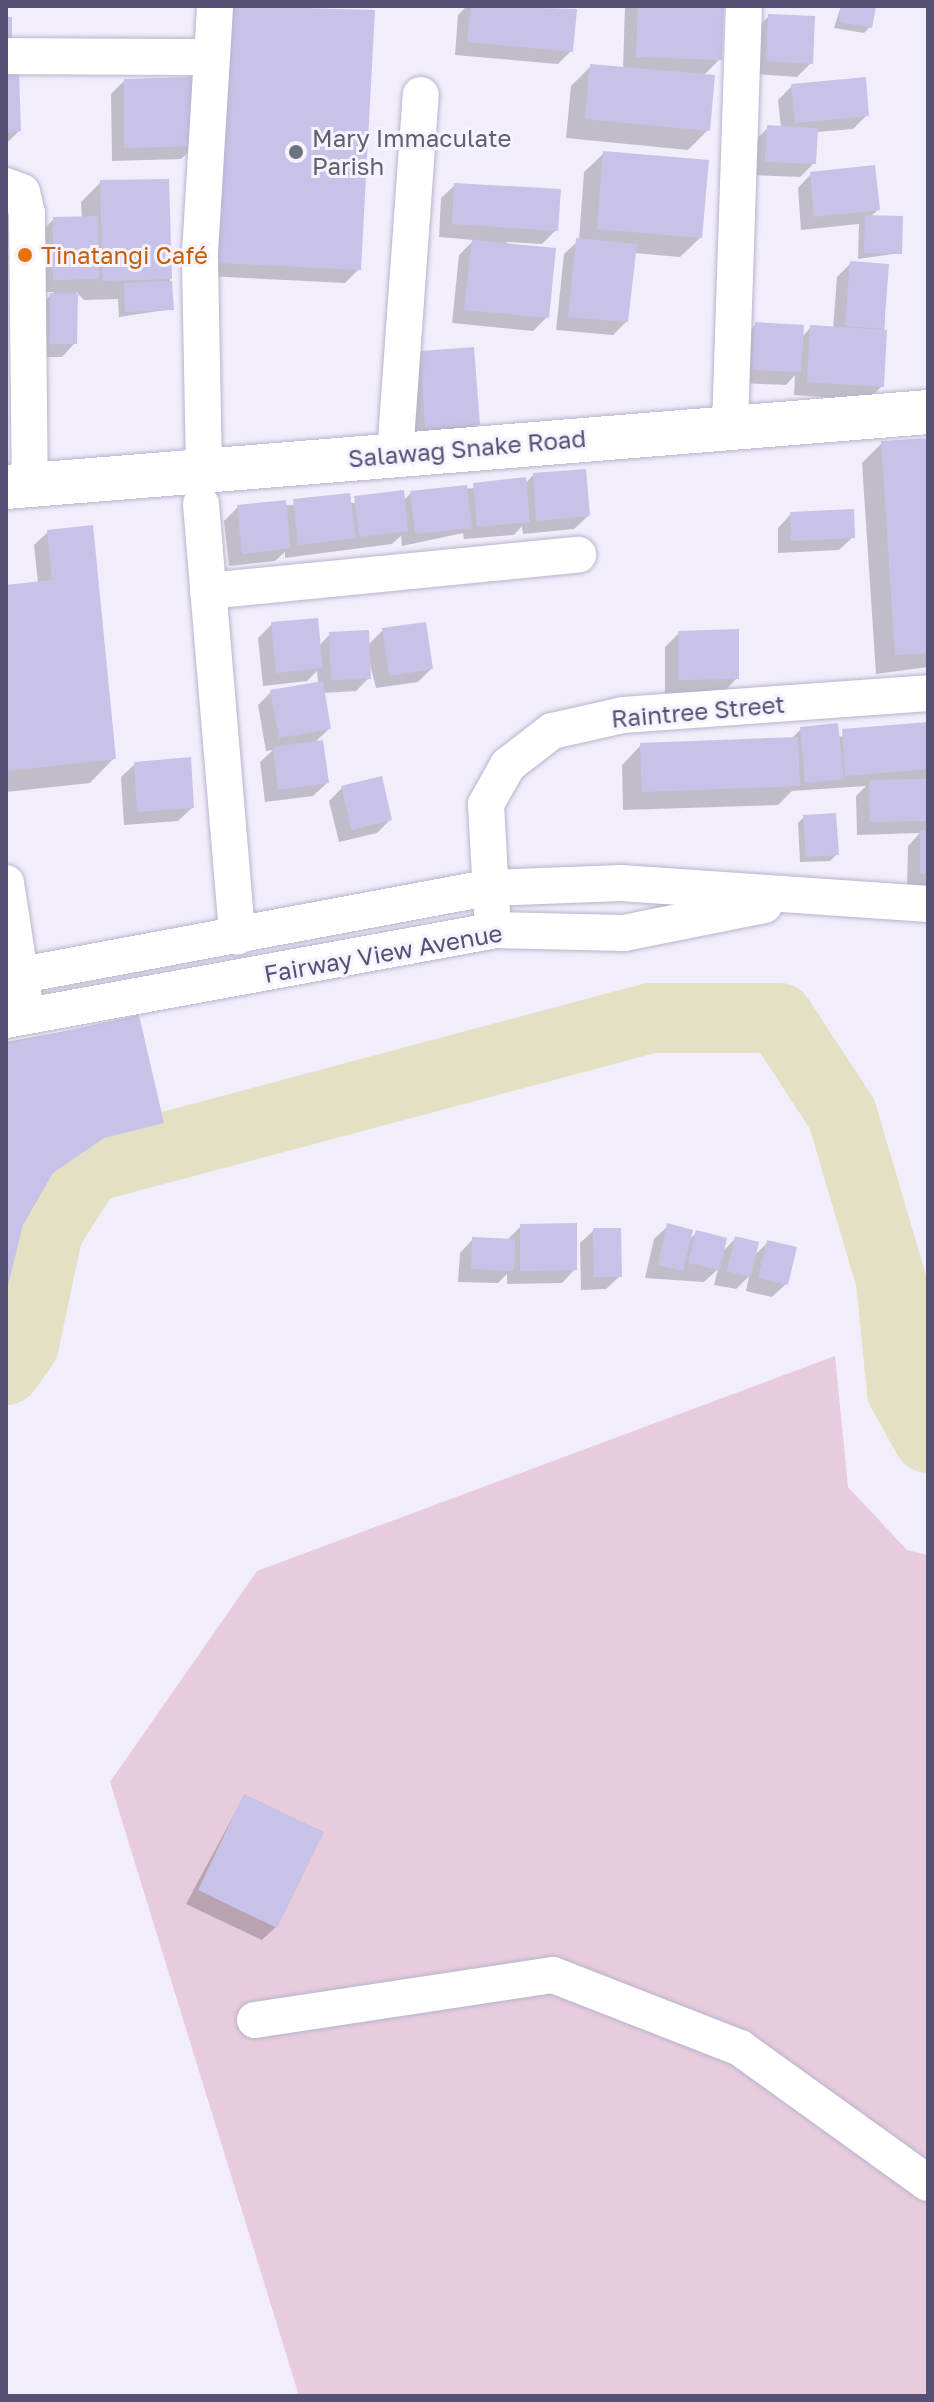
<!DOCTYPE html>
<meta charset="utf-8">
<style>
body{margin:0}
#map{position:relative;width:934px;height:2402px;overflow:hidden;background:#f2edfb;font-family:"Golos Text",sans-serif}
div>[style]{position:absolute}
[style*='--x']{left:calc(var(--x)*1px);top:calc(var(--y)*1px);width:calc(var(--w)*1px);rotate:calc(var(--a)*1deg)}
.green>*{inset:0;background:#e8ccde}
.shadow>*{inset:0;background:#0003}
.river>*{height:70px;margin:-35px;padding:0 35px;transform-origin:35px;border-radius:35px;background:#e3e0c3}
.building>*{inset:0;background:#c8c2e9}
.roads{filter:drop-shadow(0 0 2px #b7b3cd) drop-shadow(0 0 2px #b7b3cd)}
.minor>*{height:36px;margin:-18px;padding:0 18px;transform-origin:18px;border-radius:18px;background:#fff}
.secondary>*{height:44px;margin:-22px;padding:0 22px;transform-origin:22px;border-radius:22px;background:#fff}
.dots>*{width:22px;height:22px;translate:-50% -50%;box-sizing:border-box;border:4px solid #f7f3fe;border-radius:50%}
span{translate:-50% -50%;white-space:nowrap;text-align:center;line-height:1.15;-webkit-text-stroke:6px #f7f3fe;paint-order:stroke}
.worship-label{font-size:24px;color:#5b616d}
.left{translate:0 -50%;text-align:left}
.food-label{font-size:24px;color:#c56008}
.street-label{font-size:24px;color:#555174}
.frame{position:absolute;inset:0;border:8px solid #555174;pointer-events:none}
</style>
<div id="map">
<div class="green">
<div style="clip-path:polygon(835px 1356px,848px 1487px,907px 1550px,928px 1555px,928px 2396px,299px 2396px,110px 1782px,257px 1571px)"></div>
</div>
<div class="shadow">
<div style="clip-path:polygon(232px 6px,373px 12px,359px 269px,345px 283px,206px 276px)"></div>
<div style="clip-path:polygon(467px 6px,575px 11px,571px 51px,558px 64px,455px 55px,458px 15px)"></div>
<div style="clip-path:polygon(625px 6px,722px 6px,720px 59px,703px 76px,708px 130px,688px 150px,566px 138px,571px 86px,591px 66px,623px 69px)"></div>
<div style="clip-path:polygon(841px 6px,874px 9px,870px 27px,864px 33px,834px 28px)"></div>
<div style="clip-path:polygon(769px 16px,811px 63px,797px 77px,753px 74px,755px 30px)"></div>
<div style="clip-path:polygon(6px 75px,19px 131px,6px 144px)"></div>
<div style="clip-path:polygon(124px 81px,195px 146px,181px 159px,112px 161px,111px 94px)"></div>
<div style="clip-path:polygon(792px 86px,867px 115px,853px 129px,816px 132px,814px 163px,800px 177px,752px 175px,754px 141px,768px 128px,781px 128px,778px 100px)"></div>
<div style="clip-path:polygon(604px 153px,700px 238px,680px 257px,634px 253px,626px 322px,613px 335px,556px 330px,564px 254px,579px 240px,584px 172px)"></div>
<div style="clip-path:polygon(811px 174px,878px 210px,870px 217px,900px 253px,858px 259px,859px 224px,801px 230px,798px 188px)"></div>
<div style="clip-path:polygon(101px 182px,170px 278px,172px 309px,119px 317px,118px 299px,84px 300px,76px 292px,75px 343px,62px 357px,36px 357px,37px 309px,54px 292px,41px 292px,40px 233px,54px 219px,82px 219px,81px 202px)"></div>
<div style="clip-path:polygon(455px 185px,556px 230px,542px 244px,506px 242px,547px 317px,533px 331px,452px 323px,459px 255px,474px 240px,439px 237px,441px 198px)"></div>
<div style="clip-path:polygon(851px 263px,887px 266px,882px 386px,868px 400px,794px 395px,795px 375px,786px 385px,740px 383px,742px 338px,756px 324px,802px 337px,811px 327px,833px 329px,837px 277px)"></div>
<div style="clip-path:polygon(420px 353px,477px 424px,464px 438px,412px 441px,407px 367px)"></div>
<div style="clip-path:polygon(928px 440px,928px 667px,876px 674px,862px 463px,882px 443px)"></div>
<div style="clip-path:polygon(533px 475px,588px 516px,574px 529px,523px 534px,522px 526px,514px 535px,464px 539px,463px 533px,402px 546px,401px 536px,392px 544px,285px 558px,285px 552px,275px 561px,229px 566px,224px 521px,238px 507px,403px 501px,411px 493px,525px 484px)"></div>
<div style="clip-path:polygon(791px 514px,853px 537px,839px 550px,778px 553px,778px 528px)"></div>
<div style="clip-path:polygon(48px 532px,114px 758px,90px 783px,6px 792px,6px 587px,38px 583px,34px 545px)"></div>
<div style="clip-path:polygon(272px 624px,319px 646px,330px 634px,368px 645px,383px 630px,431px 669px,418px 682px,376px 688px,369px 660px,369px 678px,356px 691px,323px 693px,329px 729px,314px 743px,327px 783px,313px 796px,265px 802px,260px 762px,273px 750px,266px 751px,258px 705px,271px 692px,318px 684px,317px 671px,307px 681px,263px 686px,258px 638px)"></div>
<div style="clip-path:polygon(679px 633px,737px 678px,724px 692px,665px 693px,665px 647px)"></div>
<div style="clip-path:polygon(928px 724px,928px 887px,907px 887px,908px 846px,920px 833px,857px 835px,856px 796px,866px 786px,792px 791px,778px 805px,623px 810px,622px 765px,641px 745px,790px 740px,801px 729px,837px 737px)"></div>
<div style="clip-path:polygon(135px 764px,192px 808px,178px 821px,124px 825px,121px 777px)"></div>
<div style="clip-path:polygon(342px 788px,390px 820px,377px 833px,339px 842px,329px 801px)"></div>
<div style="clip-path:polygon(804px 817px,837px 854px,830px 861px,800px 862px,798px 823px)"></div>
<div style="clip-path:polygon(137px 1018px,162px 1122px,142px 1142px,82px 1157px,45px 1182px,21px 1224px,6px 1291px,6px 1042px)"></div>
<div style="clip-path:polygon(521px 1226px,575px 1269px,562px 1283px,507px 1284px,507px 1274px,498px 1283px,458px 1282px,460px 1253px,473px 1239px,506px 1241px)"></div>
<div style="clip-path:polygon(668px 1226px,689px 1240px,696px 1233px,722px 1252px,736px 1238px,754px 1256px,767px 1243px,786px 1284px,772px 1297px,746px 1291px,749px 1276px,736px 1289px,714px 1285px,718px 1269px,704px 1282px,645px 1278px,654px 1239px)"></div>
<div style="clip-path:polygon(594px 1230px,620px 1276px,606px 1289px,581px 1290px,580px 1243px)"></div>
<div style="clip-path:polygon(244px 1796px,276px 1927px,262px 1940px,186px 1904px)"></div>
</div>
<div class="river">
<div style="--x:6;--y:1370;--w:32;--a:-55"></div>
<div style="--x:24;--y:1344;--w:116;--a:-78"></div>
<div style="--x:48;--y:1231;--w:75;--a:-57.6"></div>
<div style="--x:88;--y:1168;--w:583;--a:-14.92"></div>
<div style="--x:651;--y:1018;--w:128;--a:0"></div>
<div style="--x:779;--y:1018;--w:115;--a:56.7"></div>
<div style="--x:842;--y:1114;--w:174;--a:73.6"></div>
<div style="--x:891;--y:1281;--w:111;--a:84.3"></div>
<div style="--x:902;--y:1391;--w:54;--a:61"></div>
</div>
<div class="building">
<div style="clip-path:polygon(232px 6px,375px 10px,361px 270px,218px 263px)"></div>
<div style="clip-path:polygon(471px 6px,577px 9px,573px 52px,467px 42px)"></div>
<div style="clip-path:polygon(638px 6px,724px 6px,722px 60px,636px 57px)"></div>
<div style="clip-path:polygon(841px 6px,876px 7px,872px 28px,839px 22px)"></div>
<div style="clip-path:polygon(768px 14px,815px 16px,813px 64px,766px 61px)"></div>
<div style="clip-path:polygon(6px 17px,12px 17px,12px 38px,6px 38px)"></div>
<div style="clip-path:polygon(590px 64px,715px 75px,710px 131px,585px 119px)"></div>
<div style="clip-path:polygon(6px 73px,19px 73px,21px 131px,6px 133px)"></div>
<div style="clip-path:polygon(196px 77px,197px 146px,124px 148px,124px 79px)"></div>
<div style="clip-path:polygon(866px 77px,869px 116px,795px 123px,791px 84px)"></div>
<div style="clip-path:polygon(767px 125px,818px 128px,816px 164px,765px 162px)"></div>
<div style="clip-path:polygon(603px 151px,709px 160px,702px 238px,597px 229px)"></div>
<div style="clip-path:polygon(875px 165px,880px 210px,814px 217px,810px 172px)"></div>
<div style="clip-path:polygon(169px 179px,172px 279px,103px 281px,100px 180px)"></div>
<div style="clip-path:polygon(454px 183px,561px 189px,558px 231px,452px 224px)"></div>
<div style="clip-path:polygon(865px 215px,903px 216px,902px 254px,864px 253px)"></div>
<div style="clip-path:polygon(98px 216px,99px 279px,53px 280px,53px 217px)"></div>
<div style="clip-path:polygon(576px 238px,637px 244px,628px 322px,568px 317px)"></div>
<div style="clip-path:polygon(472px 240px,556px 248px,549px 318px,464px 310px)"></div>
<div style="clip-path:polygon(850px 261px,889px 264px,884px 329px,845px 326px)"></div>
<div style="clip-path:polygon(172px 281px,174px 310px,125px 312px,124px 283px)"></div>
<div style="clip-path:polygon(50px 293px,78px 294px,77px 344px,49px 344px)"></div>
<div style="clip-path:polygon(755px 322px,804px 325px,801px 372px,752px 370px)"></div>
<div style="clip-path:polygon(810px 325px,887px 330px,884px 387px,807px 382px)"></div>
<div style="clip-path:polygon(474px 347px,480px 425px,425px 428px,420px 351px)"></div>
<div style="clip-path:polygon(928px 438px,928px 653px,895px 655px,881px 441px)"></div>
<div style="clip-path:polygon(586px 469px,590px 516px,536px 521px,533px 473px)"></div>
<div style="clip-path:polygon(526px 477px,530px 522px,477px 527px,473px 483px)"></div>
<div style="clip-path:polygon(467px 485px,472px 528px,415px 534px,410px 491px)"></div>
<div style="clip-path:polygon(404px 490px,408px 531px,359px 537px,354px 496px)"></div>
<div style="clip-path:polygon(350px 493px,356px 538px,298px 545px,293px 499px)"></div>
<div style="clip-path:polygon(286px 500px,291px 548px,242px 554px,237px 505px)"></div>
<div style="clip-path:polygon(854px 509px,855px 538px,791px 541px,790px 512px)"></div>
<div style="clip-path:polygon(93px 525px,116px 759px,6px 771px,6px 585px,52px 580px,47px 530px)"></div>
<div style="clip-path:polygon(318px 618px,323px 668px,276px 673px,271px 622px)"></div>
<div style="clip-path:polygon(426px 622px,433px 669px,389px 676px,382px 628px)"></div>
<div style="clip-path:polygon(739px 629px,739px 679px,678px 680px,678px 631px)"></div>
<div style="clip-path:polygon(369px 630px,371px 679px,331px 680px,329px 632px)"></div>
<div style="clip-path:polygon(323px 681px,331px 729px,279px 738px,270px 690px)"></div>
<div style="clip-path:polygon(928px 722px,928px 769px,845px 776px,842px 729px)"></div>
<div style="clip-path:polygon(838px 723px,844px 779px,805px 783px,800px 727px)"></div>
<div style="clip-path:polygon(798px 737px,800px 786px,642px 792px,640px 743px)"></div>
<div style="clip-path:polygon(323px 740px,329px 783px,278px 790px,273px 747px)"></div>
<div style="clip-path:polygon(191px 757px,194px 808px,137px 812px,134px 762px)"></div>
<div style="clip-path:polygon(382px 776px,392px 820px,352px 830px,341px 786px)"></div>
<div style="clip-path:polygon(928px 779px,928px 821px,870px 822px,869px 780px)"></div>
<div style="clip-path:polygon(836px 813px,839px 855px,806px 857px,803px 815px)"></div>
<div style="clip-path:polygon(920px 830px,928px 830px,928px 874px,920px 874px)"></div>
<div style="clip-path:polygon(139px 1015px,164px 1123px,104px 1138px,53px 1173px,23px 1225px,6px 1294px,6px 1044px)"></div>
<div style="clip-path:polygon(577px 1223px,577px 1270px,520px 1271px,520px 1224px)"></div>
<div style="clip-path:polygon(667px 1223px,693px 1230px,683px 1271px,658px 1265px)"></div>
<div style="clip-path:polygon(593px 1228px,621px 1228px,622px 1277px,594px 1277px)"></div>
<div style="clip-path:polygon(696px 1230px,727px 1238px,720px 1270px,688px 1263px)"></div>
<div style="clip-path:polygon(735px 1236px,759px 1242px,751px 1277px,727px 1271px)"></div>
<div style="clip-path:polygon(472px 1237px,515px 1239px,514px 1271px,471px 1269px)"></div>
<div style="clip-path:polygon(767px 1240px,797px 1247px,788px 1285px,758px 1278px)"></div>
<div style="clip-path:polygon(244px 1794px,324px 1832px,277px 1928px,198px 1890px)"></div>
</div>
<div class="roads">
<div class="minor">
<div style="--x:6;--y:56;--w:204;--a:0.3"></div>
<div style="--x:6;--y:186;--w:17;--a:21"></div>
<div style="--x:22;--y:192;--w:22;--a:77"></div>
<div style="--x:27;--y:213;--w:271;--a:89.4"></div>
<div style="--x:730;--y:426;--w:420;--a:-88.1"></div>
<div style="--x:395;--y:454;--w:360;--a:-85.9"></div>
<div style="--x:204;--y:470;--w:217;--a:-91.1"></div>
<div style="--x:200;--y:253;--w:247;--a:-86.5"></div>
<div style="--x:201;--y:504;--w:434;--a:85.2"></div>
<div style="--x:208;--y:591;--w:372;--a:-5.6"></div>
<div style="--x:6;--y:883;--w:117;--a:81.2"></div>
<div style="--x:492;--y:912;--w:108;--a:-93.2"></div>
<div style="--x:486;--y:804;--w:45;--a:-60.6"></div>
<div style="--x:508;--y:765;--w:56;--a:-37.7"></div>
<div style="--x:552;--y:731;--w:73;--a:-12.7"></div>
<div style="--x:623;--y:715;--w:306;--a:-4.1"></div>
<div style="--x:6;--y:978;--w:491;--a:-10.6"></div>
<div style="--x:489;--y:888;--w:132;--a:-2.2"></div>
<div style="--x:621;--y:883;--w:308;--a:3.9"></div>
<div style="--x:6;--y:1020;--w:496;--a:-10.4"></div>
<div style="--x:494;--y:930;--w:130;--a:1.3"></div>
<div style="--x:624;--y:933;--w:143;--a:-11.3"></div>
<div style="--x:255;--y:2020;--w:301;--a:-8.6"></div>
<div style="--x:553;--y:1975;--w:201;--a:21.3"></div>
<div style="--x:740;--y:2048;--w:231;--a:35.7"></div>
</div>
<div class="secondary">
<div style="--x:6;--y:487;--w:925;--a:-4.65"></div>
</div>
</div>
<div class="dots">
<div style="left:296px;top:152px;background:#6b7280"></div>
<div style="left:25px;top:255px;background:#e8710a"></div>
</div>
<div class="worship-label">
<span class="left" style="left:312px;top:152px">Mary Immaculate<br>Parish</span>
</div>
<div class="food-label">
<span class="left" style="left:41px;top:255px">Tinatangi Café</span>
</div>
<div class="street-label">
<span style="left:467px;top:448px;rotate:-5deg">Salawag Snake Road</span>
<span style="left:698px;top:711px;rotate:-5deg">Raintree Street</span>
<span style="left:383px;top:953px;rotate:-10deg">Fairway View Avenue</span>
</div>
<div class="frame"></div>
</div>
